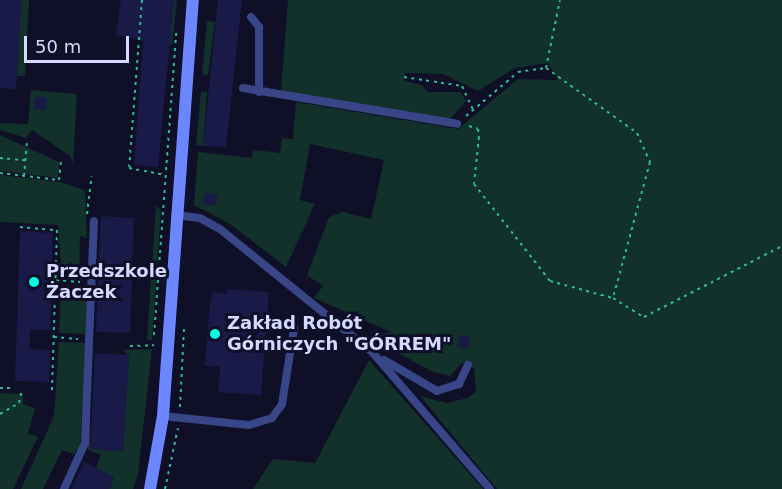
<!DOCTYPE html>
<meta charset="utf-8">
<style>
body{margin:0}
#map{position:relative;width:782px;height:489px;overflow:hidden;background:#0f0f27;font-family:"DejaVu Sans",sans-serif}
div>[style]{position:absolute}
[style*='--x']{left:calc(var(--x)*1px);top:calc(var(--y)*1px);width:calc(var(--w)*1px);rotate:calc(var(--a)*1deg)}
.green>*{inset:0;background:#12312a}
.building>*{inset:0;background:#1a1a49}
.path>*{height:2px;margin-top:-1px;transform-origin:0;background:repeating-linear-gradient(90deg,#2cbc96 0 3px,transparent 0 7.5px)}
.lane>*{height:8px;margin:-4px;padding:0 4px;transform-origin:4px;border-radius:4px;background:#384587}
.secondary>*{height:12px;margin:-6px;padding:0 6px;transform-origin:6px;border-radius:6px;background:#6c86ff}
.dots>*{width:16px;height:16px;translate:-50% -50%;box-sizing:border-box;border:3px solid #0f0f27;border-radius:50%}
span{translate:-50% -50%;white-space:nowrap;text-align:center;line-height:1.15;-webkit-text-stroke:6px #0f0f27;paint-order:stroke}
.poi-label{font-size:18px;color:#d5d9ff;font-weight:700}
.left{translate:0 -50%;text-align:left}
.scale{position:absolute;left:24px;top:36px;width:105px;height:27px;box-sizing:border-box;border:3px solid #d5d9ff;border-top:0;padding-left:8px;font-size:18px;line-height:21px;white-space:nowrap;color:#d5d9ff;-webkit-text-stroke:4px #0f0f27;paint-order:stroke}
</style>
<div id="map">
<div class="green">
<div style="clip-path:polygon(21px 0,29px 0,25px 76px,17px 76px)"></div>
<div style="clip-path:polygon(174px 0,177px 1px,172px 45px,168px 44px)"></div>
<div style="clip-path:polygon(288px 0,782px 0,782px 489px,497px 489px,420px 396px,447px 403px,468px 398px,476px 391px,474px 368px,462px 363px,450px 376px,433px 372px,368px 337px,391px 332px,314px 298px,323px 286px,307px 275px,329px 217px,343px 212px,371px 219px,384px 160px,310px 144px,300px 200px,315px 204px,286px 267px,230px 224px,194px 205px,198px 152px,252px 158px,253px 150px,280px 153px,282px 138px,293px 139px,296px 102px,458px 129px,518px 79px,558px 80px,548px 63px,515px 68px,478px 91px,443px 74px,405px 73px,404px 81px,422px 85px,427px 92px,460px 92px,466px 101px,449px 120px,281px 91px)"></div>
<div style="clip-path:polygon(207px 21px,215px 22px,208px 75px,202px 74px)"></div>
<div style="clip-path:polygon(31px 90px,77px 94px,73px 163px,70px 156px,32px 130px,26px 138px,0 130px,0 123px,28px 124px)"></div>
<div style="clip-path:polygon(201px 92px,207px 92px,203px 146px,196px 145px)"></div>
<div style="clip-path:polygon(0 135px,59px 162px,58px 178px,0 171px)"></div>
<div style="clip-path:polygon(0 175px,60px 182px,85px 190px,87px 238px,80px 236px,79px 276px,62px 276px,58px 225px,0 222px)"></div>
<div style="clip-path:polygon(156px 205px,161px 211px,152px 340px,147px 340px)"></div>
<div style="clip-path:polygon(61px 288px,87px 289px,86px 334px,59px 333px)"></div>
<div style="clip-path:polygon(59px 342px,86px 343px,80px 447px,74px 454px,62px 450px,43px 489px,21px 489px,54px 416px)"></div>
<div style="clip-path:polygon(152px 349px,138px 474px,133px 489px,109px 489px,114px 477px,96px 468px,101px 455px,88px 450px,90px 413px,90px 449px,123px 451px,129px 355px,123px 350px)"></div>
<div style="clip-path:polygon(369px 360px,483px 489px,253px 489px,273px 459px,315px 463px)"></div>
<div style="clip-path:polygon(0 393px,23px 394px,23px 404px,35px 409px,28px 433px,38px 437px,13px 489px,0 489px)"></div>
</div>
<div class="building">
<div style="clip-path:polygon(0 0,21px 0,16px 89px,0 88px)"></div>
<div style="clip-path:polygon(121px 0,174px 0,158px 167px,134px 165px,143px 41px,116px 35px)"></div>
<div style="clip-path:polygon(218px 0,242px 0,226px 147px,203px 146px)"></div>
<div style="clip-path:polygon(35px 97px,47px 98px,46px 110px,34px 109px)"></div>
<div style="clip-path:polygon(204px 193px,217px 194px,216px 205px,203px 205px)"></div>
<div style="clip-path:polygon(101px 216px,134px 218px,130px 333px,96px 332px)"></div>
<div style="clip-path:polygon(20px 231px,53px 233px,50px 330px,30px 330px,30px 349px,50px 350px,49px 382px,15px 381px)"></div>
<div style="clip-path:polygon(227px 289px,269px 292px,261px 395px,218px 392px,220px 367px,205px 366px,210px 302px,213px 292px,226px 294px)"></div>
<div style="clip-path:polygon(460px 335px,470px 338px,468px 349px,457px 346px)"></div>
<div style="clip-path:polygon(95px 353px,129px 355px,123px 451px,90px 449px)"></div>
<div style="clip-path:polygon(84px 462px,114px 477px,109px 489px,71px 489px)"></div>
</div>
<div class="path">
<div style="--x:142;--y:0;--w:169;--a:94.4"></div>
<div style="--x:129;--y:168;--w:37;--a:11"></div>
<div style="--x:546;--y:68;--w:69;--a:-78.4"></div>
<div style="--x:404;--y:77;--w:59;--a:8.8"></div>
<div style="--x:462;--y:86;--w:26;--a:65"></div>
<div style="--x:466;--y:116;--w:68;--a:-40.2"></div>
<div style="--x:518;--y:72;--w:28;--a:-8"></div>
<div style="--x:546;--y:68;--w:112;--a:35.5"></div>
<div style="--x:637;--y:133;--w:32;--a:66"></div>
<div style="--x:650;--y:162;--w:141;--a:105.2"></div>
<div style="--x:469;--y:126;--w:9;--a:18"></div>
<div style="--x:478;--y:129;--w:8;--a:83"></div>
<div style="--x:479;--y:137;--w:47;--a:96.1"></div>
<div style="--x:474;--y:184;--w:123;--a:51.9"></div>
<div style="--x:550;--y:281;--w:65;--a:15.1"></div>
<div style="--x:613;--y:298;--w:36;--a:32"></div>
<div style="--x:644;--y:317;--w:155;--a:-27.2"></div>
<div style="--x:0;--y:158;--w:25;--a:5"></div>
<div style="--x:0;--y:173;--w:59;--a:6.8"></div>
<div style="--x:59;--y:180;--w:18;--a:-84"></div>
<div style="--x:24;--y:176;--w:33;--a:-85"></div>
<div style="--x:87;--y:214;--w:38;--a:-83"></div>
<div style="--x:20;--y:227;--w:37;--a:5"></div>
<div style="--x:57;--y:230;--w:160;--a:91.8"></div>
<div style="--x:56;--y:280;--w:24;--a:5"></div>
<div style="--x:154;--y:335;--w:304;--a:-85.8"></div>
<div style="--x:54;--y:337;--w:24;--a:5"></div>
<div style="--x:130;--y:346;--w:24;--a:-2"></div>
<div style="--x:0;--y:388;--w:11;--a:0"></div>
<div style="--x:180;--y:407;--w:78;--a:-87.1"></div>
<div style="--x:0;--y:414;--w:22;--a:-30"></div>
<div style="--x:19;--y:403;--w:14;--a:-78"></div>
<div style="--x:165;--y:489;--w:62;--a:-78"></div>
</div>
<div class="lane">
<div style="--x:251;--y:17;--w:13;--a:51"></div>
<div style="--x:259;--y:27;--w:65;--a:90"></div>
<div style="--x:243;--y:88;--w:217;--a:9.5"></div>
<div style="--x:175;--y:215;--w:25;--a:7"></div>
<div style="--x:200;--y:218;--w:23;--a:29"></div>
<div style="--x:220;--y:229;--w:197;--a:39"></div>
<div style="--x:373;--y:353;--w:179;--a:49.3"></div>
<div style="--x:384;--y:360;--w:61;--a:30.3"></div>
<div style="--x:437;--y:391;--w:23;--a:-18"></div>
<div style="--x:459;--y:384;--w:21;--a:-65"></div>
<div style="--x:163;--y:416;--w:86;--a:6"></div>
<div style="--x:249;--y:425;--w:24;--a:-17"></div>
<div style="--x:272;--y:418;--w:17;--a:-54"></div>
<div style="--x:282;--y:404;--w:77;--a:-81"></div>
<div style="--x:64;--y:489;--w:51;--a:-65.5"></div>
<div style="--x:85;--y:443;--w:222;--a:-87.7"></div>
</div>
<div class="secondary">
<div style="--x:150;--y:489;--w:74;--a:-79.9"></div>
<div style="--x:163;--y:416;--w:417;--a:-85.9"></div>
</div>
<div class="dots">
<div style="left:34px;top:282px;background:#01ffe5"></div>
<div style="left:215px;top:334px;background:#01ffe5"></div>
</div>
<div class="poi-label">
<span class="left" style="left:46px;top:282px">Przedszkole<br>Żaczek</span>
<span class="left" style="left:227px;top:334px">Zakład Robót<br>Górniczych "GÓRREM"</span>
</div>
<div class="scale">50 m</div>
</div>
